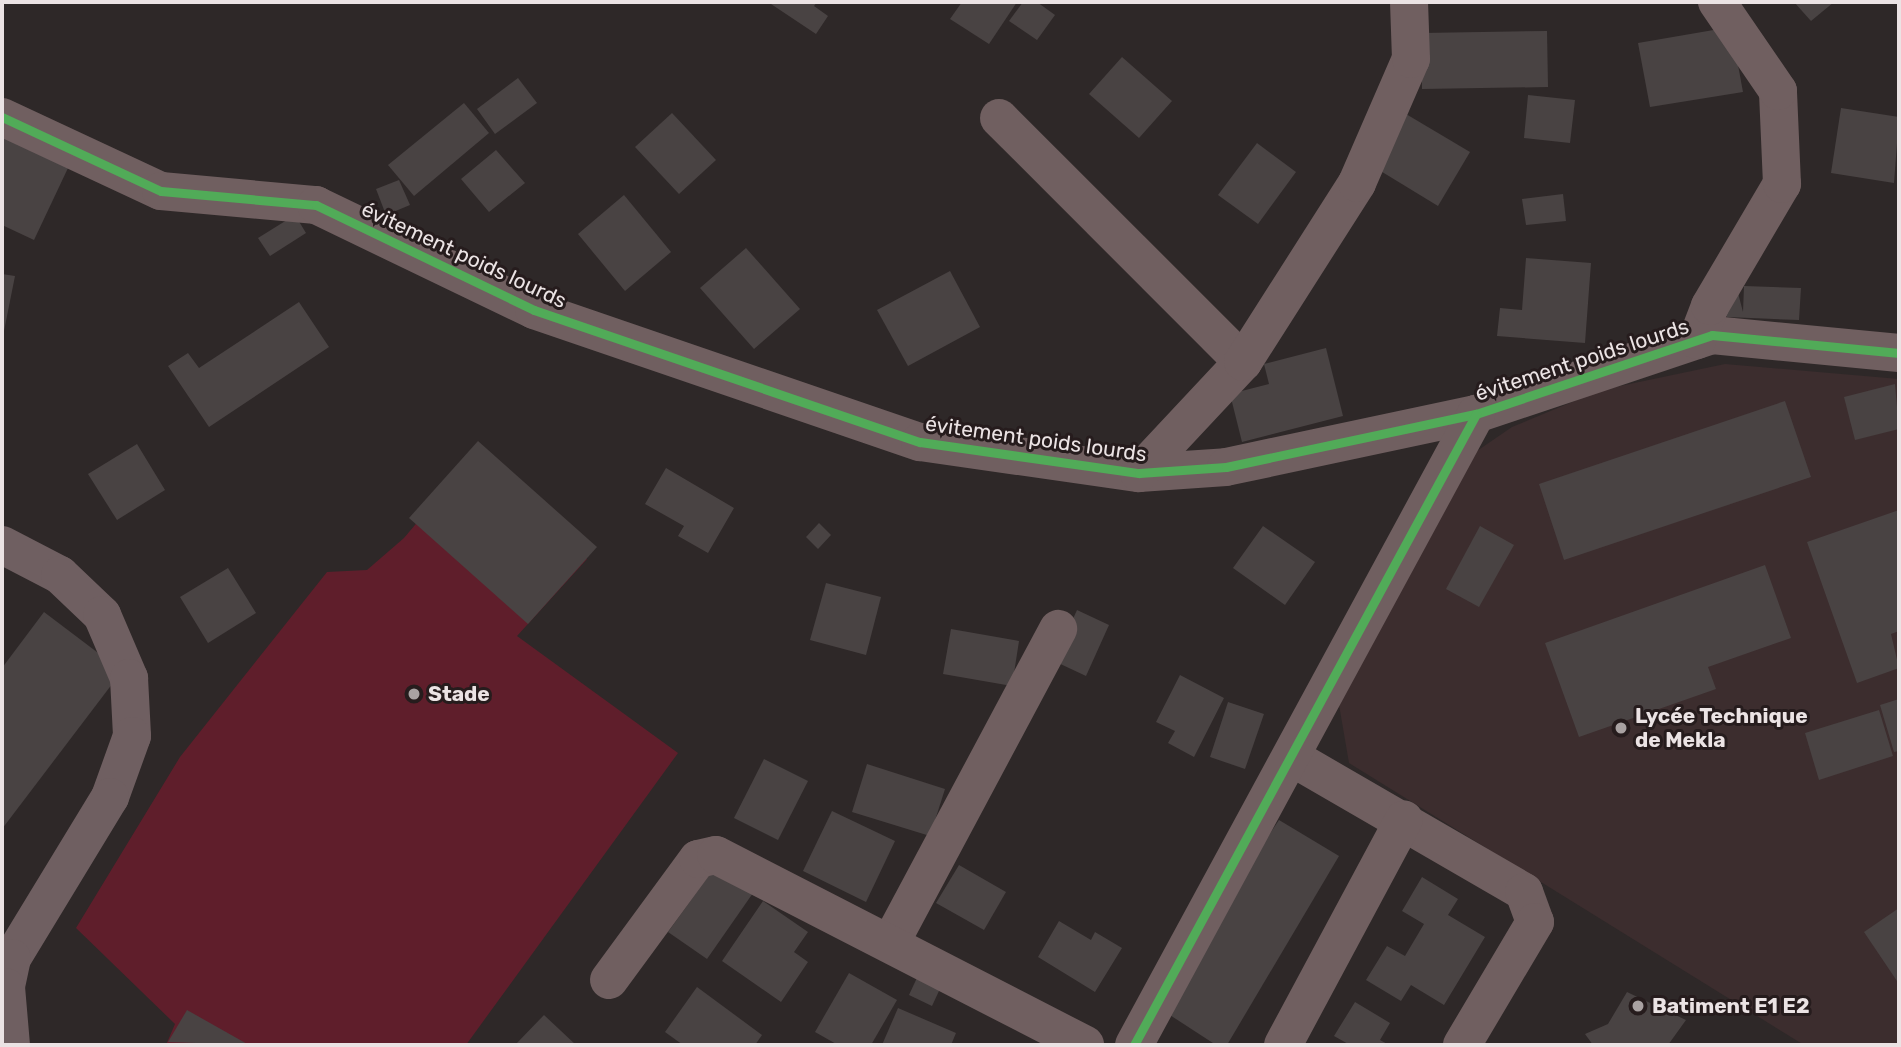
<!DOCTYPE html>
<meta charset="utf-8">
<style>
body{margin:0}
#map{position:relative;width:1901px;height:1047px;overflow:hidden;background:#2e2828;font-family:Rubik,sans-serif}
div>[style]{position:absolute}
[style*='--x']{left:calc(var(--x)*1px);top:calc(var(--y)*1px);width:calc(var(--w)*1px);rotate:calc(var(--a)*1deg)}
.built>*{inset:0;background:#3c2d2e}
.green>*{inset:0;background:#5f1e2b}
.building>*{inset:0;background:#494343}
.minor>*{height:38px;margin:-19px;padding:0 19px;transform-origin:19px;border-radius:19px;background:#705f60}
.major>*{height:38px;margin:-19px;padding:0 19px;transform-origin:19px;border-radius:19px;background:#6f5f61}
.cycleway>*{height:9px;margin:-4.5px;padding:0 4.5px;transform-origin:4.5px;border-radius:4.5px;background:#51ab58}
.dots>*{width:19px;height:19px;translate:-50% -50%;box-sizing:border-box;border:4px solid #261c1d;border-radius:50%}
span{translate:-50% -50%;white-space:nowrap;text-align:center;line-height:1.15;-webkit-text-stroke:6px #261c1d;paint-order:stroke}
.street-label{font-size:21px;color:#ebe3e4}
.poi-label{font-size:21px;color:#ebe3e4;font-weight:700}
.left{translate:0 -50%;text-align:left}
.frame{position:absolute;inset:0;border:4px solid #ebe3e4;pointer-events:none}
</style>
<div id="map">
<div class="built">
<div style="clip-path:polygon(1725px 364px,1899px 379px,1899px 1045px,1804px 1045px,1349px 763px,1337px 693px,1474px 453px,1512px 427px,1601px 390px)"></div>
</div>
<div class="green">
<div style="clip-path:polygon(470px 460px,587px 559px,517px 636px,678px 753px,466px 1045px,166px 1045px,175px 1024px,76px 928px,180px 757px,327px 572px,367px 570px,404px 538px)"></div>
</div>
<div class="building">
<div style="clip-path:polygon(768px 2px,817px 2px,814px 6px,828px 16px,816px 34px)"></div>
<div style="clip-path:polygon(962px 2px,1017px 2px,989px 44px,950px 19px)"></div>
<div style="clip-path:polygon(1023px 2px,1037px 2px,1055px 15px,1037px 40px,1009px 21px)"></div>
<div style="clip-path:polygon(1794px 2px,1834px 2px,1811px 21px)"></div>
<div style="clip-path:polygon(1731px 27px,1743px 92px,1650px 107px,1638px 43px)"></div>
<div style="clip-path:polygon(1547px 31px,1548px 87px,1422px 89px,1422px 33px)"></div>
<div style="clip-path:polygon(1122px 57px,1172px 101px,1139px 138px,1089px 94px)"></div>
<div style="clip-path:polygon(518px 78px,537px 103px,495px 134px,477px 109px)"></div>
<div style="clip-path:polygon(1528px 95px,1575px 100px,1570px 143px,1524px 138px)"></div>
<div style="clip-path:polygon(464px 103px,489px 133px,414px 196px,388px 165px)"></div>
<div style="clip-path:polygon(1841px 108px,1899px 117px,1894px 183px,1831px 173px)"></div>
<div style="clip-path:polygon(672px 113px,716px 160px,679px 194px,635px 147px)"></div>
<div style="clip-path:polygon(1406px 114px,1470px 152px,1438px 206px,1374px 167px)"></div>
<div style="clip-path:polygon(2px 136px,68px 168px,34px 240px,2px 225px)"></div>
<div style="clip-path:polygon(1257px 143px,1296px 172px,1258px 224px,1218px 195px)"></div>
<div style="clip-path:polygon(496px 150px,525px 183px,489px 212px,461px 179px)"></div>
<div style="clip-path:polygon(399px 180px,410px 205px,386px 215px,376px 189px)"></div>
<div style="clip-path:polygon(1563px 194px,1566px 221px,1526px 225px,1522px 199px)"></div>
<div style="clip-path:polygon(624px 195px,671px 252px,625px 291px,578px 234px)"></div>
<div style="clip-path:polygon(295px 215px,306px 233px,270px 256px,258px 238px)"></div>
<div style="clip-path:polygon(746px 248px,800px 309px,754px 349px,700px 288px)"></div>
<div style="clip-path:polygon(1526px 258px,1591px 263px,1585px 343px,1497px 336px,1500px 308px,1522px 310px)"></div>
<div style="clip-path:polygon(950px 271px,980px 327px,908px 366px,877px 310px)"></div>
<div style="clip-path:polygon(2px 274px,15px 276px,3px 336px,2px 336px)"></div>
<div style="clip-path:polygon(1744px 286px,1801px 288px,1799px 320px,1727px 317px,1722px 292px,1737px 289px,1743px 312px)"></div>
<div style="clip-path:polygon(299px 302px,329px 347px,209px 427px,168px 366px,188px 353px,199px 368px)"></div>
<div style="clip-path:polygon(1326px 348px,1343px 416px,1242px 442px,1230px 394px,1269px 384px,1264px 364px)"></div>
<div style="clip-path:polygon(1895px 384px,1899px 429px,1855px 440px,1844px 397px)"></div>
<div style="clip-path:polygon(1785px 401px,1811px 477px,1564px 560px,1539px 484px)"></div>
<div style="clip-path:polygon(478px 441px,597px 547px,528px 624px,409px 518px)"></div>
<div style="clip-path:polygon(137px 444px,165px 490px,117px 520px,88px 474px)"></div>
<div style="clip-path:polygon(666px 468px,734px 508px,708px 553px,678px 536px,684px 526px,645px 504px)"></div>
<div style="clip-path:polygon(1899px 510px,1899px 631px,1891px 634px,1899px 668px,1857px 683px,1807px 542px)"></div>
<div style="clip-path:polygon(819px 523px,831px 535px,818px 549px,806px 537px)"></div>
<div style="clip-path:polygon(1263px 526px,1315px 562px,1285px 605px,1233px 568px)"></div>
<div style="clip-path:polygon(1480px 526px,1514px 545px,1479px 607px,1446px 589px)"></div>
<div style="clip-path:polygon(1765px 565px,1791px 638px,1708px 667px,1716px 689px,1579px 737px,1545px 643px)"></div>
<div style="clip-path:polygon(228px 568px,256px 613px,208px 643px,180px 597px)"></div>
<div style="clip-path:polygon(826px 583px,881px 597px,866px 655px,810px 640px)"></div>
<div style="clip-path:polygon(1077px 610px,1109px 625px,1086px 676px,1054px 661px)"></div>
<div style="clip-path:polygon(44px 612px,122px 671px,2px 829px,2px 668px)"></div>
<div style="clip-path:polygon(951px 629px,1019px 641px,1012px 686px,943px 674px)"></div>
<div style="clip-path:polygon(1180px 675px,1224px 698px,1194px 757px,1168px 743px,1175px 731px,1156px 722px)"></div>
<div style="clip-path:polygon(1899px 699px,1899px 751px,1894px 752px,1880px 705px)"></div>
<div style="clip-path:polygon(1228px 702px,1264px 714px,1245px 769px,1210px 757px)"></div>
<div style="clip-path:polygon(1879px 710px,1893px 756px,1819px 780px,1805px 733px)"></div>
<div style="clip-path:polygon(764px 759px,808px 781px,778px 840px,734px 818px)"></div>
<div style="clip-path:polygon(867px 764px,945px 789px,930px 836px,852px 812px)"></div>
<div style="clip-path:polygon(832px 811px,895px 841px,866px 902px,803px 871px)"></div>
<div style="clip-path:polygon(1279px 820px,1339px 856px,1227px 1045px,1216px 1045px,1156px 1006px)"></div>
<div style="clip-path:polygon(959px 865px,1006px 892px,984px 930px,936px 903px)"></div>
<div style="clip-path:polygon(715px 867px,753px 893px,707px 959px,668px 932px)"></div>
<div style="clip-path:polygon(1422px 877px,1458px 899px,1448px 915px,1485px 937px,1444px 1005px,1411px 985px,1401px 1001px,1366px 980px,1387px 946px,1405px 956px,1424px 924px,1402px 911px)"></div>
<div style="clip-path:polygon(763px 901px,808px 932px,794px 952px,808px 962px,781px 1002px,722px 961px)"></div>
<div style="clip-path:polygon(1899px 908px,1899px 984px,1864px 932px)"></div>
<div style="clip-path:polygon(1059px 921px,1091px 940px,1095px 932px,1122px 948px,1095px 992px,1038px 957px)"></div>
<div style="clip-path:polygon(922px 967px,945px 978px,932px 1006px,909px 995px)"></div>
<div style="clip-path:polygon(849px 973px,897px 1000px,871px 1045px,838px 1045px,815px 1032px)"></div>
<div style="clip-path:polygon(697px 987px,762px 1035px,755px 1045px,683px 1045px,665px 1032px)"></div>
<div style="clip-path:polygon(1627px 992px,1686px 1020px,1668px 1045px,1593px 1045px,1585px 1034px,1608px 1024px)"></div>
<div style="clip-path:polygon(1355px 1002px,1390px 1023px,1380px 1040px,1389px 1045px,1350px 1045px,1334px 1036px)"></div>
<div style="clip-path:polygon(898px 1008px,956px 1033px,951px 1045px,882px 1045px)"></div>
<div style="clip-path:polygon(187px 1010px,249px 1045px,168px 1042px)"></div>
<div style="clip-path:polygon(544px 1015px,576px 1045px,515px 1045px)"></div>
</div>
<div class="minor">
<div style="--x:2;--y:117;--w:175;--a:25"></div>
<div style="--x:161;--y:191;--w:156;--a:5.2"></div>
<div style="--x:316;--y:205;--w:242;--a:25.7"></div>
<div style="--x:534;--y:310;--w:408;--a:18.9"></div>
<div style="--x:920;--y:442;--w:221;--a:8.1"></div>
<div style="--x:1139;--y:473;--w:87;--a:-3.9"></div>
<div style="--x:1226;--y:467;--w:256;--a:-12"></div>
<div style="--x:1476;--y:414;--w:249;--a:-18.5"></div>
<div style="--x:1712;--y:335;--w:188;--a:5.5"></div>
<div style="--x:999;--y:118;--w:345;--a:45"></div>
<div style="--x:1697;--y:340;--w:36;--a:-69"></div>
<div style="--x:1710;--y:306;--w:142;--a:-59.5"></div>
<div style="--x:1782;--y:184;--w:93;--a:-92.5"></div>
<div style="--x:1778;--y:91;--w:108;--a:-124.4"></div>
<div style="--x:1139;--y:473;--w:152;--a:-46.9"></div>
<div style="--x:1243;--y:362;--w:212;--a:-57.5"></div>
<div style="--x:1357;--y:183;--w:135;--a:-66.5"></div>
<div style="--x:1411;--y:59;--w:57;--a:-92"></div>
<div style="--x:1293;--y:758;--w:267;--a:30.1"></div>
<div style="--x:1524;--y:892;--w:32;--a:70"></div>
<div style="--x:1535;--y:922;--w:143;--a:120.7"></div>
<div style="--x:891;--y:942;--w:355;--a:-61.9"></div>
<div style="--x:609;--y:980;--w:150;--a:-53.7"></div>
<div style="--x:698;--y:859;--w:18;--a:-13"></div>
<div style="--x:716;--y:855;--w:415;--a:27.2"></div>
<div style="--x:1134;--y:1045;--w:718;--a:-61.54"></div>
<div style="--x:1283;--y:1045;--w:256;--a:-61.8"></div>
</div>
<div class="major">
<div style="--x:2;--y:545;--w:65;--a:27.3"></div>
<div style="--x:60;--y:575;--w:58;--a:43.6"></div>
<div style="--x:102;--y:615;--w:69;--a:66.8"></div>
<div style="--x:129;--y:678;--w:58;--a:87"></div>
<div style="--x:132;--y:736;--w:65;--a:109.8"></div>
<div style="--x:110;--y:797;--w:188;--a:121.3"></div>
<div style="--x:12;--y:958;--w:30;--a:102"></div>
<div style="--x:6;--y:987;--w:58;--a:85.1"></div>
</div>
<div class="cycleway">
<div style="--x:2;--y:117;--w:175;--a:25"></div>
<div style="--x:161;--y:191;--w:156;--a:5.2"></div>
<div style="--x:316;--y:205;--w:242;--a:25.7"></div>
<div style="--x:534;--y:310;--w:408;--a:18.9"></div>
<div style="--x:920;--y:442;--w:221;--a:8.1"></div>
<div style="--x:1139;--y:473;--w:87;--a:-3.9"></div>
<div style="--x:1226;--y:467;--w:256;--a:-12"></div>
<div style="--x:1476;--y:414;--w:249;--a:-18.5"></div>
<div style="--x:1712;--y:335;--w:188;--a:5.5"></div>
<div style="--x:1134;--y:1045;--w:718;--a:-61.54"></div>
</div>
<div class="dots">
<div style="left:414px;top:694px;background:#a9a2a2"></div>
<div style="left:1621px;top:728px;background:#a9a2a2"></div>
<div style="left:1638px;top:1006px;background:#a9a2a2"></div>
</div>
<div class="street-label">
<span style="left:464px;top:255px;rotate:25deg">évitement poids lourds</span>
<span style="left:1582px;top:360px;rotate:-18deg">évitement poids lourds</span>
<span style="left:1036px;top:439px;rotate:8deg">évitement poids lourds</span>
</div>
<div class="poi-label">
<span class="left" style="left:428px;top:694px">Stade</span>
<span class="left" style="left:1635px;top:728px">Lycée Technique<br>de Mekla</span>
<span class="left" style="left:1652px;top:1006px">Batiment E1 E2</span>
</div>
<div class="frame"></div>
</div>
